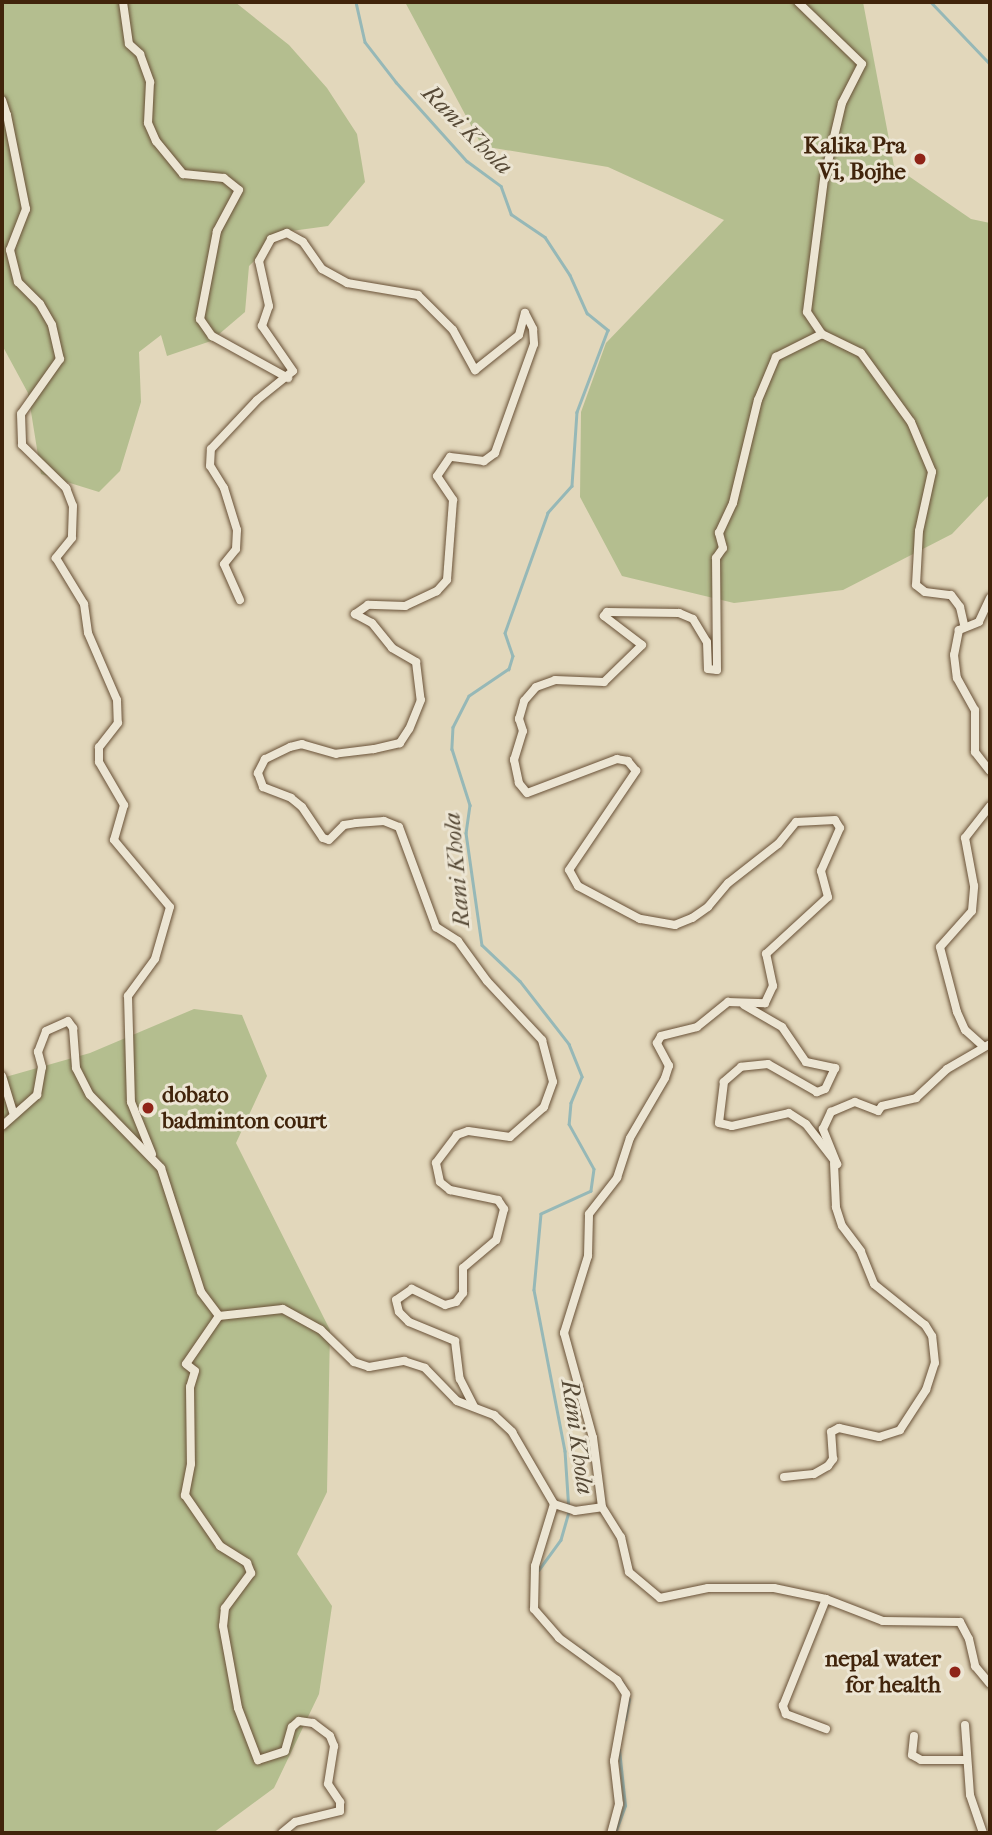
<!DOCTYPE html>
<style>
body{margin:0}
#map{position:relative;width:992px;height:1835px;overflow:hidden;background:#e2d7bb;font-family:"IM FELL French Canon",serif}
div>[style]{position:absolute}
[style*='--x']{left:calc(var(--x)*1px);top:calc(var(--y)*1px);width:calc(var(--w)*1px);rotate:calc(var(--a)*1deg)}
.green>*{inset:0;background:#b4be8f}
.stream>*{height:2.5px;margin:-1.25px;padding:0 1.25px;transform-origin:1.25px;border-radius:1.25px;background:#96b8b7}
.roads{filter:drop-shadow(0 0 2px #695137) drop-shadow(0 0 2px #695137)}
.minor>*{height:8px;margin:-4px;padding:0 4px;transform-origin:4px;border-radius:4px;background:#ece5d3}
.dots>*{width:19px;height:19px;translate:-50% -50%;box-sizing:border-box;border:4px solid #ece5d3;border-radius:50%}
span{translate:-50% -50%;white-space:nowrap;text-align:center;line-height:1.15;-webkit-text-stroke:6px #ece5d3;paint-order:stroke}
.poi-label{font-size:23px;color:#41240b;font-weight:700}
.right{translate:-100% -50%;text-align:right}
.left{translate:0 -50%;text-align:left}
.water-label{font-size:24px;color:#564936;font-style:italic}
.frame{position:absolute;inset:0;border:4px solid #41240b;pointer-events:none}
</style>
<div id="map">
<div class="green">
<div style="clip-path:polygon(2px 2px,235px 2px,289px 45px,327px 88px,357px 134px,365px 182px,328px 226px,284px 232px,249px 266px,245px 312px,211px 341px,167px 356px,161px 335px,139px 352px,141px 402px,120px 471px,99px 492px,41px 474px,28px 393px,2px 345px)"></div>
<div style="clip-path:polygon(405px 2px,863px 2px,894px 166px,971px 219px,990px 223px,990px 494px,952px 534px,843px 590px,734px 603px,622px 576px,580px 497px,581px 412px,606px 343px,724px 220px,608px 167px,482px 146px)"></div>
<div style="clip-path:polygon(194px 1009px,242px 1015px,267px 1076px,236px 1143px,330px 1330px,327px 1492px,297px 1554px,332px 1606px,319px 1694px,274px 1788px,213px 1833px,2px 1833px,2px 1078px,90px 1053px)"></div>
</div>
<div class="stream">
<div style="--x:356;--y:2;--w:41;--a:77.3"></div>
<div style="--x:365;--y:42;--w:51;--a:52.2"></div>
<div style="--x:396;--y:82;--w:106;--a:48.1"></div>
<div style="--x:467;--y:161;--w:42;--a:36.3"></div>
<div style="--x:501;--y:186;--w:30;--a:70"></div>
<div style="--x:511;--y:214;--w:41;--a:34.1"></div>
<div style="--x:545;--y:237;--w:45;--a:56.7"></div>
<div style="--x:570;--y:275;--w:42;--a:65.9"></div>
<div style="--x:587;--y:313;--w:27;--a:39"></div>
<div style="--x:608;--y:330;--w:88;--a:110.7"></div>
<div style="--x:577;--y:412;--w:74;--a:93.9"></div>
<div style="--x:572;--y:486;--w:36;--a:132"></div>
<div style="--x:548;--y:513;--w:127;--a:109.7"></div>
<div style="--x:505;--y:633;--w:24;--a:71"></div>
<div style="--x:513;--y:656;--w:14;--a:107"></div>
<div style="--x:509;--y:669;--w:48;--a:146"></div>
<div style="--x:469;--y:696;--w:35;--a:117"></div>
<div style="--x:453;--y:727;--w:22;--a:93"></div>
<div style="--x:452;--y:749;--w:59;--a:72.2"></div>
<div style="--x:470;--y:805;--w:28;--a:98"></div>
<div style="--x:466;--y:833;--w:113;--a:81.9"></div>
<div style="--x:482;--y:945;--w:52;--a:43.5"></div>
<div style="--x:520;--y:981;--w:80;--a:52.1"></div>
<div style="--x:569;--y:1044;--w:35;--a:68"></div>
<div style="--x:582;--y:1077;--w:28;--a:113"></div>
<div style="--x:571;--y:1103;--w:21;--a:95"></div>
<div style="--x:569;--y:1124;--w:51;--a:60.9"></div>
<div style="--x:594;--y:1169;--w:22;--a:98"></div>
<div style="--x:591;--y:1191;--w:55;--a:155.3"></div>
<div style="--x:541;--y:1214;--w:76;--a:95.3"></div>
<div style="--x:534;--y:1290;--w:164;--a:79.1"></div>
<div style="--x:565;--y:1451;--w:61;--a:86.2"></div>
<div style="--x:569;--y:1512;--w:29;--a:106"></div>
<div style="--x:561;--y:1540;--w:37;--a:126"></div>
<div style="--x:931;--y:2;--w:86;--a:46.4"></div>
<div style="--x:583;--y:1650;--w:52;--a:39.5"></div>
<div style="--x:625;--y:1720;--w:21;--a:-79"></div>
<div style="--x:615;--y:1833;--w:29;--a:-70"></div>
<div style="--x:625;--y:1806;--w:56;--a:-96.1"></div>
</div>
<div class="roads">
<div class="minor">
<div style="--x:123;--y:2;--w:42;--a:81.9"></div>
<div style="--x:129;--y:44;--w:15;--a:42"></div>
<div style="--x:140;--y:54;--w:30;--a:70"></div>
<div style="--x:150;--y:82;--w:41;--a:92.8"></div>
<div style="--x:148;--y:123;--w:20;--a:66"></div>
<div style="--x:156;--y:141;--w:43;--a:50.7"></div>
<div style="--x:183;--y:174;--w:41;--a:5.6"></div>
<div style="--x:224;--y:178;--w:19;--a:39"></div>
<div style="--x:239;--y:190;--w:47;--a:118.2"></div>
<div style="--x:217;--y:231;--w:90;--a:100.9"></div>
<div style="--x:200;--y:319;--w:21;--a:55"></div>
<div style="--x:212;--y:336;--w:87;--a:28.9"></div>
<div style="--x:798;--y:2;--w:89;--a:44.1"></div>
<div style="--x:862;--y:64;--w:44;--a:117.1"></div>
<div style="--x:842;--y:103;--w:78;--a:103.3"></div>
<div style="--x:824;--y:179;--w:134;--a:97.3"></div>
<div style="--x:807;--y:312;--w:27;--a:56"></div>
<div style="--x:822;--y:334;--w:43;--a:26"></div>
<div style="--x:861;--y:353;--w:85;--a:54.1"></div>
<div style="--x:911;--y:422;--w:54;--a:67.2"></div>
<div style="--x:932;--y:472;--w:60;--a:102.4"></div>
<div style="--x:919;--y:531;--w:54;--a:93.2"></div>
<div style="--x:916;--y:585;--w:11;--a:38"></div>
<div style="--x:925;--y:592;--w:26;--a:7"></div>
<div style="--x:951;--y:595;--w:15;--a:53"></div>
<div style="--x:960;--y:607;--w:18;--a:77"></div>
<div style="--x:2;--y:100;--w:16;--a:72"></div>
<div style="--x:2;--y:113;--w:5;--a:22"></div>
<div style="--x:7;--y:115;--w:96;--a:78.6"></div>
<div style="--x:26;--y:209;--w:44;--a:111.3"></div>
<div style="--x:10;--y:250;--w:33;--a:76"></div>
<div style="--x:18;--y:282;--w:31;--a:45"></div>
<div style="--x:40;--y:304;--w:24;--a:60"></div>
<div style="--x:52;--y:325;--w:35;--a:77"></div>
<div style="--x:60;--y:359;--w:67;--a:125.3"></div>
<div style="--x:21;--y:414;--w:31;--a:88"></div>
<div style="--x:22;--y:445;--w:62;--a:44.3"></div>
<div style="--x:66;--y:488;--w:19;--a:69"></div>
<div style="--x:73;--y:506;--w:32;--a:92"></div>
<div style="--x:72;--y:538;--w:26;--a:129"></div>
<div style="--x:56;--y:558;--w:54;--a:58.7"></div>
<div style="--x:84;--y:604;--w:29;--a:82"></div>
<div style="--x:88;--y:633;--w:73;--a:66.6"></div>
<div style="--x:117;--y:700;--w:23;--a:88"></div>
<div style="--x:118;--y:723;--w:31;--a:128"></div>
<div style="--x:99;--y:747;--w:15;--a:90"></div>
<div style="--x:99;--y:762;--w:50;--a:59.8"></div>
<div style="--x:124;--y:805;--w:36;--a:106"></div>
<div style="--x:114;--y:840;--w:87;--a:50.1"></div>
<div style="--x:170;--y:907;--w:54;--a:106.1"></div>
<div style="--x:155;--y:959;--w:46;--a:126.1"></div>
<div style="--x:128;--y:996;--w:106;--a:88.4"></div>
<div style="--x:131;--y:1102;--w:56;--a:68"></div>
<div style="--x:990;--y:598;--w:26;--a:115"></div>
<div style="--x:979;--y:622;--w:22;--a:158"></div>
<div style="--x:959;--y:630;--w:25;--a:101"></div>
<div style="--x:954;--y:655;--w:23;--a:83"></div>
<div style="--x:957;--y:678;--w:37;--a:61"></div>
<div style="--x:975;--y:710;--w:42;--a:90"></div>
<div style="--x:975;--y:752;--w:24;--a:52"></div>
<div style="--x:240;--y:600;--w:39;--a:-114"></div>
<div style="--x:224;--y:564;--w:19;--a:-51"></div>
<div style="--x:236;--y:549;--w:19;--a:-87"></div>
<div style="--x:237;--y:530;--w:44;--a:-107.2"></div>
<div style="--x:224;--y:488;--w:26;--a:-122"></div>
<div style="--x:210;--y:466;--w:17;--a:-87"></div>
<div style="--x:211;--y:449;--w:67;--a:-46.8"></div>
<div style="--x:257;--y:400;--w:46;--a:-38.9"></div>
<div style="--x:293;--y:371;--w:55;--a:-124.6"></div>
<div style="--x:262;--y:326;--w:21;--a:-71"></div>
<div style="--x:269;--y:306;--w:46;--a:-102.5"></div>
<div style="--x:259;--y:261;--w:25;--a:-61"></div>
<div style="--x:271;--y:239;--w:17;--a:-21"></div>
<div style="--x:287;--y:233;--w:18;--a:29"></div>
<div style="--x:303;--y:242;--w:33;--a:55"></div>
<div style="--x:322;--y:269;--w:29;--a:29"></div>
<div style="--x:347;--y:283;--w:72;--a:9.6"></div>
<div style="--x:418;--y:295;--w:49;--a:45"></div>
<div style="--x:453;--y:330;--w:46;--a:61.2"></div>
<div style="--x:475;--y:370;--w:56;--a:-38.5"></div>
<div style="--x:519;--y:335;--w:23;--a:-75"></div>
<div style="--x:525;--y:313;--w:18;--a:63"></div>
<div style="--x:533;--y:329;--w:15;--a:86"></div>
<div style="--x:534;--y:344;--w:116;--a:109.7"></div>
<div style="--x:495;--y:453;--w:14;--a:144"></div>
<div style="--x:484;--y:461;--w:34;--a:-173"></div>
<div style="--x:450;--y:457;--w:23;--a:124"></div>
<div style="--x:437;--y:476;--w:29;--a:56"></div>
<div style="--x:453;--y:500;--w:80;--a:94.3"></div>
<div style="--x:447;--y:580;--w:15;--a:132"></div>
<div style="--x:437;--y:591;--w:35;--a:155"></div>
<div style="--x:405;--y:606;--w:37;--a:-178"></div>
<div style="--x:368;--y:605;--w:16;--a:145"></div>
<div style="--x:355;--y:614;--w:19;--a:28"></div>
<div style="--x:372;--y:623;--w:32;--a:51"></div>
<div style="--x:392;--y:648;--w:28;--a:30"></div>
<div style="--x:416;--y:662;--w:38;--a:83"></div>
<div style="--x:421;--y:700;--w:31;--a:112"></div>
<div style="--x:409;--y:729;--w:17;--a:123"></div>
<div style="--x:400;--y:743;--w:27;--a:167"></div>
<div style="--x:374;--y:749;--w:38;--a:173"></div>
<div style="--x:336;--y:754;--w:35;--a:-164"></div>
<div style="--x:302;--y:744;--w:12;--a:166"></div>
<div style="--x:290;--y:747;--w:28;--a:154"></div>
<div style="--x:265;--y:759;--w:16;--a:117"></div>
<div style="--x:258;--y:773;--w:15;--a:70"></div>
<div style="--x:263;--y:787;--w:30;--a:21"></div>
<div style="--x:291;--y:798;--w:14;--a:39"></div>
<div style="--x:302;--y:807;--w:37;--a:56"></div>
<div style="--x:323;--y:838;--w:6;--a:18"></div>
<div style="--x:329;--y:840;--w:21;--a:-45"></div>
<div style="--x:344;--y:825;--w:12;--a:-9"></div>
<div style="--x:356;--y:823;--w:28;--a:-4"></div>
<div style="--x:384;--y:821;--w:16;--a:22"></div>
<div style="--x:399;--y:827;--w:107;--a:69.7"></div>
<div style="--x:436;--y:927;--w:26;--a:32"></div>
<div style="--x:458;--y:941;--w:49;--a:54.1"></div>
<div style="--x:487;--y:981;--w:81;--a:47"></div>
<div style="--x:542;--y:1040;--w:43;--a:75.3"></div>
<div style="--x:553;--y:1082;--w:27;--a:110"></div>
<div style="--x:544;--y:1107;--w:45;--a:138.6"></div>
<div style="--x:510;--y:1137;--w:42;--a:-171.9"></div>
<div style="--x:468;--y:1131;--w:12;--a:160"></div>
<div style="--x:457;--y:1135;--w:35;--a:127"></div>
<div style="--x:436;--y:1163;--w:19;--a:78"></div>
<div style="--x:440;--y:1182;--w:13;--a:39"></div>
<div style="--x:450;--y:1190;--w:49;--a:11.8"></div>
<div style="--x:498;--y:1200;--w:11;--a:56"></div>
<div style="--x:504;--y:1209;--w:32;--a:104"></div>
<div style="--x:496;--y:1240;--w:43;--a:139.7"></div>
<div style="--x:463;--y:1268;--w:25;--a:90"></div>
<div style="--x:463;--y:1293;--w:11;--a:128"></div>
<div style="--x:456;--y:1302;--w:11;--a:165"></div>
<div style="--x:445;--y:1305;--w:37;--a:-154"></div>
<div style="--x:412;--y:1289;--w:19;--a:145"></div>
<div style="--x:396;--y:1300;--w:12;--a:76"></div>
<div style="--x:399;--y:1312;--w:14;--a:45"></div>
<div style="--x:409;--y:1322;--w:50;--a:22.4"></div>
<div style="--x:455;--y:1341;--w:38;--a:83"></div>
<div style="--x:460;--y:1379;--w:30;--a:63"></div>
<div style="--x:744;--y:1005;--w:44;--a:30.1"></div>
<div style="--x:782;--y:1027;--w:42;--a:55.6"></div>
<div style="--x:806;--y:1062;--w:30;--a:12"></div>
<div style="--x:835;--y:1068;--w:23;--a:115"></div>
<div style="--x:825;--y:1089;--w:9;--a:159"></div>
<div style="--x:817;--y:1092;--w:56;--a:-150.3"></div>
<div style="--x:768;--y:1064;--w:27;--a:174"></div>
<div style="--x:741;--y:1067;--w:23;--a:139"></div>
<div style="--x:724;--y:1082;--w:41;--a:97"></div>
<div style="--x:719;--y:1123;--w:13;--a:13"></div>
<div style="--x:732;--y:1126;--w:58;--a:-12.8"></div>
<div style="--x:789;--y:1113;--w:20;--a:33"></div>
<div style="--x:806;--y:1124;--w:51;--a:52.2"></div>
<div style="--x:837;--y:1164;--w:38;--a:-112"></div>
<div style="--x:823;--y:1129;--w:19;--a:-65"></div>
<div style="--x:831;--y:1112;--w:26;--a:-23"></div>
<div style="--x:855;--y:1102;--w:25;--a:21"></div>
<div style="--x:878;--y:1111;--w:6;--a:-51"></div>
<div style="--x:882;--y:1106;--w:35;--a:-13"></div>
<div style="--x:916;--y:1098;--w:42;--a:-43.1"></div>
<div style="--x:947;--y:1069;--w:50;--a:-30.2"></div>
<div style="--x:983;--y:1046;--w:24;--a:-138"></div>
<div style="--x:965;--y:1030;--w:20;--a:-114"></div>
<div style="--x:957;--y:1012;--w:67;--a:-104.7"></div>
<div style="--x:940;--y:947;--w:48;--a:-48.4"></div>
<div style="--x:972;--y:911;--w:25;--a:-85"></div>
<div style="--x:974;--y:886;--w:49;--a:-100.6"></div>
<div style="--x:965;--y:838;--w:41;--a:-52"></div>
<div style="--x:2;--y:1076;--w:38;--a:73"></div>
<div style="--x:2;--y:1126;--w:47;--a:-41.5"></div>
<div style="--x:37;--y:1095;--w:28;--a:-80"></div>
<div style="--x:42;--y:1067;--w:16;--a:-105"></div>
<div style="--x:38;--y:1052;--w:22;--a:-69"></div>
<div style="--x:46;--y:1031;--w:24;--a:-24"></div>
<div style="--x:68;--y:1021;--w:9;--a:54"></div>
<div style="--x:73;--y:1028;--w:40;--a:85.7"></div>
<div style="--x:76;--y:1068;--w:30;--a:63"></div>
<div style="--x:90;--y:1095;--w:102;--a:45.8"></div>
<div style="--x:161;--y:1168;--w:130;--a:72.1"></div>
<div style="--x:201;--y:1292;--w:30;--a:53"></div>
<div style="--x:219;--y:1316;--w:64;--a:-6.2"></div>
<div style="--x:283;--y:1309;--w:43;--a:28.9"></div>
<div style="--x:321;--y:1330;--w:46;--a:44.1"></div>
<div style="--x:354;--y:1362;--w:16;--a:18"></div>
<div style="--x:369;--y:1367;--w:36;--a:-10"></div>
<div style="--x:404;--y:1361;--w:22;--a:18"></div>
<div style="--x:425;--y:1368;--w:46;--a:45.9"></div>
<div style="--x:457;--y:1401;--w:40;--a:21"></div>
<div style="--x:494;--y:1415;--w:25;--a:43"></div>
<div style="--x:512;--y:1432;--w:83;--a:59.7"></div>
<div style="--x:554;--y:1504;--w:22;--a:18"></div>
<div style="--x:575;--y:1511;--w:27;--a:-8"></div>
<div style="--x:602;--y:1507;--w:36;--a:58"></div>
<div style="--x:621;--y:1537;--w:36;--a:77"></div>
<div style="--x:629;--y:1572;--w:40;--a:40"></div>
<div style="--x:660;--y:1598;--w:49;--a:-11.8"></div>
<div style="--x:708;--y:1588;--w:66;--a:0"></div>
<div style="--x:774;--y:1588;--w:53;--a:11.9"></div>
<div style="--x:826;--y:1599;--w:61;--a:21.1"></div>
<div style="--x:883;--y:1621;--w:77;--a:0.7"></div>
<div style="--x:960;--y:1622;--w:19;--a:62"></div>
<div style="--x:969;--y:1639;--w:28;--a:77"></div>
<div style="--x:975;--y:1666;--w:23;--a:50"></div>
<div style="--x:219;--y:1316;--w:58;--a:124.5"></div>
<div style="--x:186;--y:1364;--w:11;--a:38"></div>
<div style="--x:195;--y:1371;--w:17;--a:107"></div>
<div style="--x:190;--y:1387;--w:77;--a:89.3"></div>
<div style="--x:191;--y:1464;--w:32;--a:101"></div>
<div style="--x:185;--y:1495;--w:62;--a:55.5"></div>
<div style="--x:220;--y:1546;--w:32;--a:32"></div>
<div style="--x:247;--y:1563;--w:11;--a:68"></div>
<div style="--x:251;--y:1573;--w:44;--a:126.6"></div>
<div style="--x:225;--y:1608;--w:18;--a:96"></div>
<div style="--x:223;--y:1626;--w:83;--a:79.6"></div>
<div style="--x:238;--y:1708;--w:56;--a:69"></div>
<div style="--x:258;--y:1760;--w:28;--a:-18"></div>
<div style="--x:285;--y:1751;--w:25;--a:-74"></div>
<div style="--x:292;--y:1727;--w:9;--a:-41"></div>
<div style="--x:299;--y:1721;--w:14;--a:8"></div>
<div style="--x:313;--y:1723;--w:21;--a:37"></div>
<div style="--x:330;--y:1736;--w:11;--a:68"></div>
<div style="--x:334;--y:1746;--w:38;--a:99"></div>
<div style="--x:328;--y:1784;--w:22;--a:56"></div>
<div style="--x:340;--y:1802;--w:9;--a:90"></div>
<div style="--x:340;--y:1811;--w:46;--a:166.3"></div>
<div style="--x:295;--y:1822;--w:17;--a:140"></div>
<div style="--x:784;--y:1477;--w:30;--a:-6"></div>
<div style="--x:814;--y:1474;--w:16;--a:-30"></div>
<div style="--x:828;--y:1466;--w:9;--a:-54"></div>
<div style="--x:833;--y:1459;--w:27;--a:-94"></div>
<div style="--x:831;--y:1432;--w:9;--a:-27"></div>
<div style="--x:839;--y:1428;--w:41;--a:12.7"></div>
<div style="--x:879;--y:1437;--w:22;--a:-18"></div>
<div style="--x:900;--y:1430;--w:48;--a:-57"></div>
<div style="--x:926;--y:1390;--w:28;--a:-72"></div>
<div style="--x:935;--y:1363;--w:27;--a:-96"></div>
<div style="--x:932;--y:1336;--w:13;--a:-122"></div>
<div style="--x:925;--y:1325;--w:65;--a:-141.2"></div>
<div style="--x:874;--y:1284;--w:35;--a:-112"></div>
<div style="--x:861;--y:1251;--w:31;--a:-127"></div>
<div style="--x:842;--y:1226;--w:20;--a:-108"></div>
<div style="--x:836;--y:1207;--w:44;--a:-92.6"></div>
<div style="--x:554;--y:1504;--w:65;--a:107"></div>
<div style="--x:535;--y:1566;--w:43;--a:91.3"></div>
<div style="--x:534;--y:1609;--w:38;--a:49"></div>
<div style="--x:559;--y:1638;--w:72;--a:35.9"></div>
<div style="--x:617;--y:1680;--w:17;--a:57"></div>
<div style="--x:626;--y:1694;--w:68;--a:100.2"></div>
<div style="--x:614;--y:1761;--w:43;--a:83.4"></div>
<div style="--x:619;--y:1804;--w:30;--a:105"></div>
<div style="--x:602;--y:1507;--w:70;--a:-97.4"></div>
<div style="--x:593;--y:1438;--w:109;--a:-105.4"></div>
<div style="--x:564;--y:1333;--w:81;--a:-72.7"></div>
<div style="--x:588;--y:1256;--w:42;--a:-88.6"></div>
<div style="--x:589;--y:1214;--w:46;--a:-52.1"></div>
<div style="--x:617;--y:1178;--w:42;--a:-72"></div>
<div style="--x:630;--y:1138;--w:69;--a:-59.7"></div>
<div style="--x:665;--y:1078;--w:13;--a:-72"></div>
<div style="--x:669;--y:1066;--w:26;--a:-118"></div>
<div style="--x:657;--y:1043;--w:8;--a:-60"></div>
<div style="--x:661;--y:1036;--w:37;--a:-14"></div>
<div style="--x:697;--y:1027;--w:40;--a:-39"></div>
<div style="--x:728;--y:1002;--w:37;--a:2"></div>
<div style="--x:765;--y:1003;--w:19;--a:-65"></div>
<div style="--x:773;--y:986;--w:33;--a:-102"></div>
<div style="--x:766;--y:954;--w:84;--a:-42.6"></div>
<div style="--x:828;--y:897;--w:27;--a:-105"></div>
<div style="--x:821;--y:871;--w:47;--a:-66.2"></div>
<div style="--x:840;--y:828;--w:9;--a:-122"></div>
<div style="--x:835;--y:820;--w:39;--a:177"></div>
<div style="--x:796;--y:822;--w:28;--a:129"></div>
<div style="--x:778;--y:844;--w:63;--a:142"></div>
<div style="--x:728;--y:883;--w:31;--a:130"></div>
<div style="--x:708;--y:907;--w:19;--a:145"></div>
<div style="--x:692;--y:918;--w:18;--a:158"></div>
<div style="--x:675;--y:925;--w:36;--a:-170"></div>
<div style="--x:640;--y:919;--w:70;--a:-152"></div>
<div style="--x:578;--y:886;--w:18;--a:-119"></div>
<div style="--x:569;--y:870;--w:120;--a:-55.9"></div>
<div style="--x:636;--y:771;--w:13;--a:-129"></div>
<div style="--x:628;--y:761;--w:11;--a:-170"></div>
<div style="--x:617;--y:759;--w:96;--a:159.3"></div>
<div style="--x:527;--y:793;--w:13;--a:-129"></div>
<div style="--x:519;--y:783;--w:24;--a:-102"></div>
<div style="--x:514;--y:760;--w:30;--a:-73"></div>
<div style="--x:523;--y:731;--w:13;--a:-108"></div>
<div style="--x:519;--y:719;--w:19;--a:-74"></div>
<div style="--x:524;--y:701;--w:18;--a:-49"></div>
<div style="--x:536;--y:687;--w:20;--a:-20"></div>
<div style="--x:555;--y:680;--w:49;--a:2.3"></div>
<div style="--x:604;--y:682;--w:53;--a:-44.2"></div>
<div style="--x:642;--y:645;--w:48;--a:-142.7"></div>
<div style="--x:604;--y:616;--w:5;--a:-53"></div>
<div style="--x:607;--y:612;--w:72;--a:0.8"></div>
<div style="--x:679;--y:613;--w:15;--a:23"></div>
<div style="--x:693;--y:619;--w:27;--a:59"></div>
<div style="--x:707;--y:642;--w:27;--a:88"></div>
<div style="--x:708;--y:669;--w:9;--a:6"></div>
<div style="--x:717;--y:670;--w:112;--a:-90.5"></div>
<div style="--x:716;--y:558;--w:12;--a:-55"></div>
<div style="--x:723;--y:548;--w:16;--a:-105"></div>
<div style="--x:719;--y:533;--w:33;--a:-65"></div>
<div style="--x:733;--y:503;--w:106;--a:-76.4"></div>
<div style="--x:758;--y:400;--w:47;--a:-67.3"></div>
<div style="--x:776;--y:357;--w:51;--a:-26.6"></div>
<div style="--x:965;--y:1725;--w:70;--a:85.9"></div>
<div style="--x:970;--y:1795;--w:40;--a:71.1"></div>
<div style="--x:826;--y:1729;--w:43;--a:-159.4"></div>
<div style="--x:786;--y:1714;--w:9;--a:-111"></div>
<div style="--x:783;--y:1706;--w:115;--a:-68.1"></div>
<div style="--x:914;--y:1736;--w:19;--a:96"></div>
<div style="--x:912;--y:1755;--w:10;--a:29"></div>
<div style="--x:921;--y:1760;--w:46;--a:0"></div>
</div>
</div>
<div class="dots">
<div style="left:920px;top:159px;background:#8f2418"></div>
<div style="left:148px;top:1108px;background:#8f2418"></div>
<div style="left:955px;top:1672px;background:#8f2418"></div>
</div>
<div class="poi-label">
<span class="right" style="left:906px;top:159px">Kalika Pra<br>Vi, Bojhe</span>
<span class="left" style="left:162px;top:1108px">dobato<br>badminton court</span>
<span class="right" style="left:941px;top:1672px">nepal water<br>for health</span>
</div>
<div class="water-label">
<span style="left:467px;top:130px;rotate:45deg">Rani Khola</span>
<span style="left:457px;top:870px;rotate:-95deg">Rani Khola</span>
<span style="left:577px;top:1437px;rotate:82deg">Rani Khola</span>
</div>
<div class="frame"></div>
</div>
